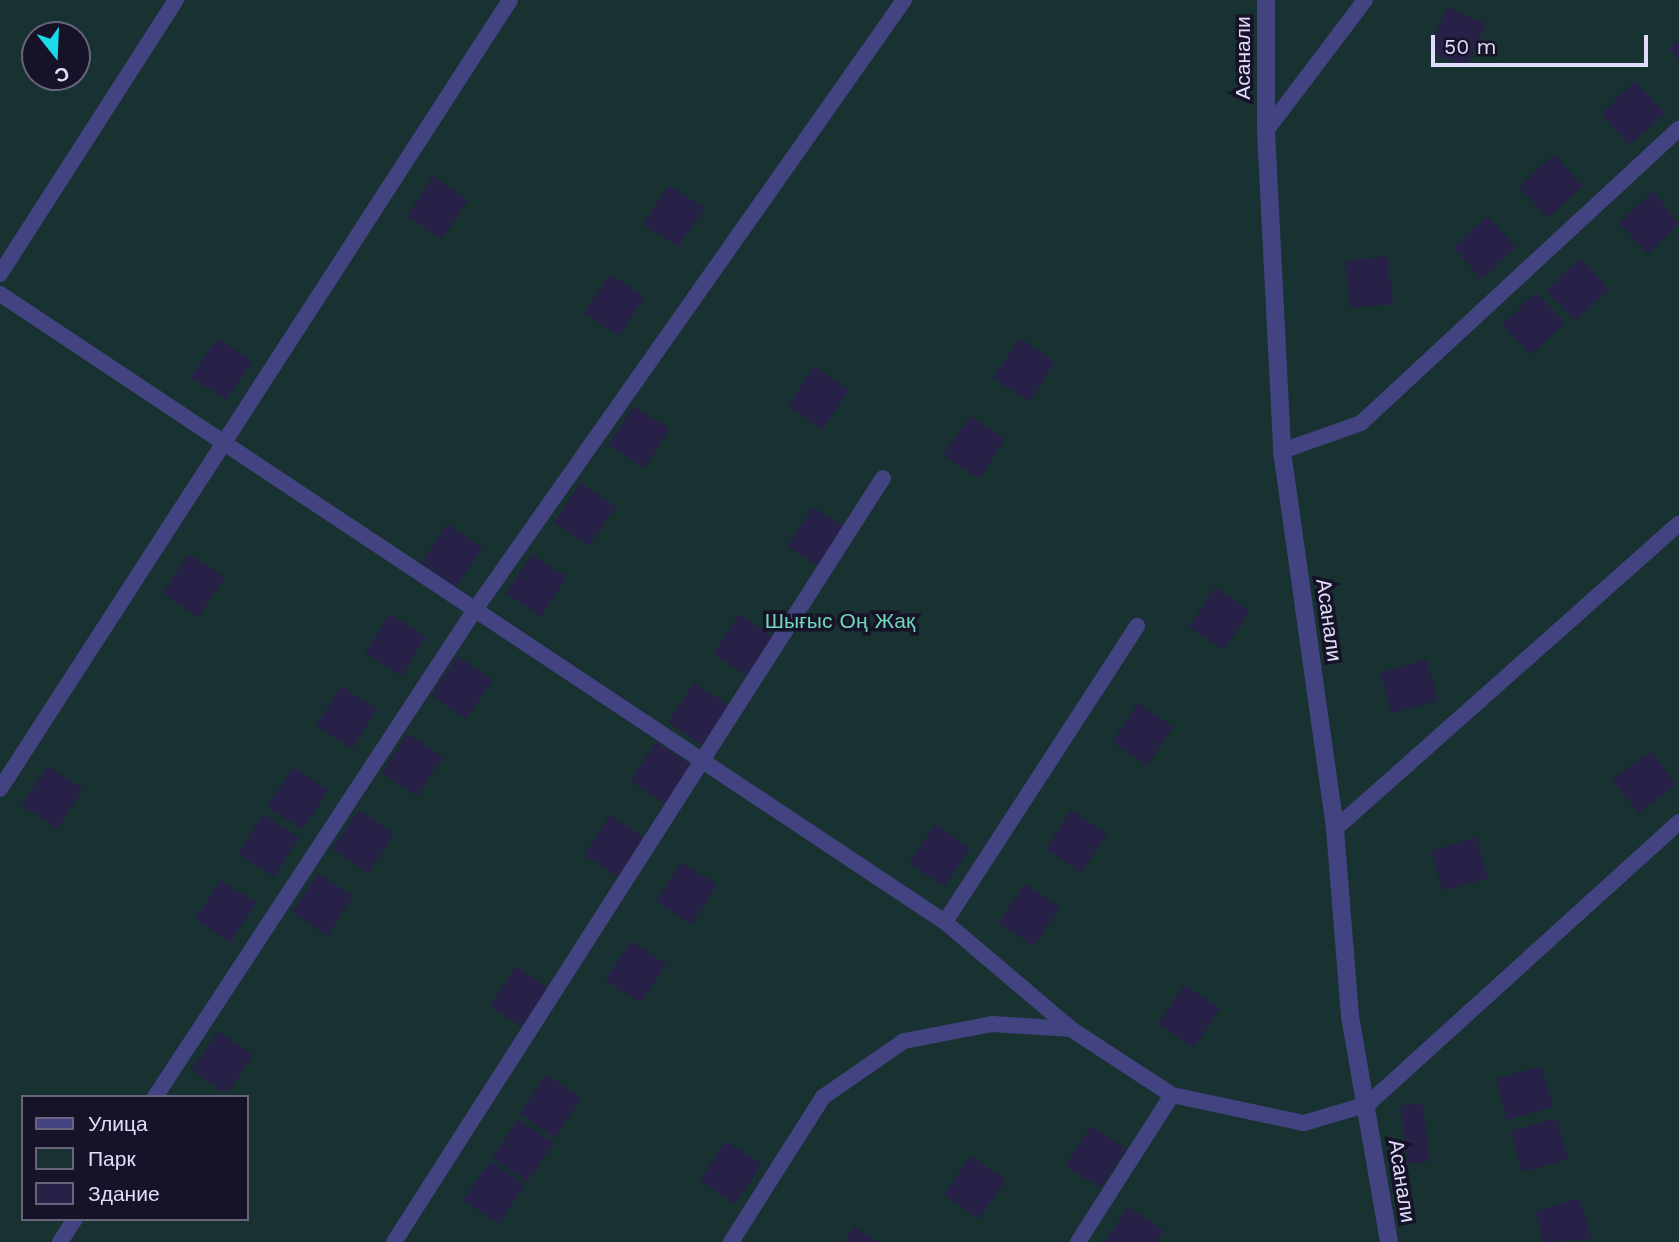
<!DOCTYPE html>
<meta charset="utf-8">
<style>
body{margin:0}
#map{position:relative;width:1679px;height:1242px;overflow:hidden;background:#161328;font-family:"Work Sans",sans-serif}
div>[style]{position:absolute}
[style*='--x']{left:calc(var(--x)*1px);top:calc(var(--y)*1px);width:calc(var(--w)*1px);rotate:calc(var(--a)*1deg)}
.green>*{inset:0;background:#173230}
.building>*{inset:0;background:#272147}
.lane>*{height:16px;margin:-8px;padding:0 8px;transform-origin:8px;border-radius:8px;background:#434382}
.street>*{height:18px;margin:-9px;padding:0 9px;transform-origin:9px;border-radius:9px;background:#434382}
span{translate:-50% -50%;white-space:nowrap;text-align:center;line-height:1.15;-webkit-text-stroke:7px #161328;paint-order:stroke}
.street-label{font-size:21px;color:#e0ddfc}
.park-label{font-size:21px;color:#6fd6b9}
.legend{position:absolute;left:21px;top:1095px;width:228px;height:126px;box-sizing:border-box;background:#161328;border:2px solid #67647d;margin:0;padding:9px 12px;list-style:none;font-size:21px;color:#e0ddfc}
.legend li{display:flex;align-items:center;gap:14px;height:35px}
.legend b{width:35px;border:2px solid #67647d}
.north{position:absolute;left:21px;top:21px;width:70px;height:70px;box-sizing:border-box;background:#161328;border:2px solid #67647d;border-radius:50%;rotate:162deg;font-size:19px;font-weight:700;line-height:28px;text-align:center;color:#e0ddfc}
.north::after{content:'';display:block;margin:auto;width:24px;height:32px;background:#1cdbe9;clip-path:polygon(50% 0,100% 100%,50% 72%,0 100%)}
.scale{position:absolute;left:1431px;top:35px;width:217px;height:32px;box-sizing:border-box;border:4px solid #e0ddfc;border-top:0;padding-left:9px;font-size:21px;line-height:24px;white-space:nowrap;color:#e0ddfc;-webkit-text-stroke:5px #161328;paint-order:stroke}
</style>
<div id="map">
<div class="green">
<div style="clip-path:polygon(evenodd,0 0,1679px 0,1679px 1242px,0 1242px,0 0,35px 35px,77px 35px,77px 77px,35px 77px,35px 35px,0 0,23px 1097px,247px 1097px,247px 1219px,23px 1219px,23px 1097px)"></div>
</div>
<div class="building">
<div style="clip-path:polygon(1448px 7px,1486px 24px,1466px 68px,1428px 50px)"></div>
<div style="clip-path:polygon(1679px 40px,1679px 60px,1669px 49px)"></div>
<div style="clip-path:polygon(1635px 81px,1665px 113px,1630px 145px,1601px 114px)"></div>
<div style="clip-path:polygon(1554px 154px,1583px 186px,1548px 218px,1519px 187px)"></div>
<div style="clip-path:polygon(433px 176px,468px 200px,442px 239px,407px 216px)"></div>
<div style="clip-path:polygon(669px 185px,705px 208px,678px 247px,643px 224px)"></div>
<div style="clip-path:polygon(1653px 191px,1679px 224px,1648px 254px,1619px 223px)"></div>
<div style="clip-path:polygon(1487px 216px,1516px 247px,1482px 279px,1453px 248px)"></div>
<div style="clip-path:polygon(1388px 256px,1393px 304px,1350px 308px,1345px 261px)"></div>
<div style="clip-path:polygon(1580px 258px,1609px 289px,1575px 321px,1546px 291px)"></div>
<div style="clip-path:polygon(610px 274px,645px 297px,619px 336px,584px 313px)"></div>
<div style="clip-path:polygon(1536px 292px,1565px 323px,1531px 355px,1502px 325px)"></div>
<div style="clip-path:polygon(217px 338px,253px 361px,226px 400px,191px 377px)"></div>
<div style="clip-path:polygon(1020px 338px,1055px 362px,1029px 402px,993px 378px)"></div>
<div style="clip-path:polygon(814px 366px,849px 390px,823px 429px,788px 406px)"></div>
<div style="clip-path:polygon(634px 406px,670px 429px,644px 468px,608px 445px)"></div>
<div style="clip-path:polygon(970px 416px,1005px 439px,979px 479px,943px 455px)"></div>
<div style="clip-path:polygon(580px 483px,616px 506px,589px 546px,554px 522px)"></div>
<div style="clip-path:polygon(813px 507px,849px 530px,822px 569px,787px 546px)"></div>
<div style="clip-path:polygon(447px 524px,483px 548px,456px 587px,421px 563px)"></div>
<div style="clip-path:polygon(189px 554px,225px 577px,198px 617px,163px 593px)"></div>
<div style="clip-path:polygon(532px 554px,567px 577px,541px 617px,506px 593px)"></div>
<div style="clip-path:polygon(1215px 587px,1250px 611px,1224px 650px,1189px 627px)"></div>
<div style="clip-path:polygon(390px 614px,426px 637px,401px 676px,365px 653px)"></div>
<div style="clip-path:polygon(739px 614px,775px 638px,749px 677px,713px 654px)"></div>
<div style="clip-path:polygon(457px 656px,493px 680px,466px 719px,431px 695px)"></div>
<div style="clip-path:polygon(1426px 659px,1438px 700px,1392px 714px,1380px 673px)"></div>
<div style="clip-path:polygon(694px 683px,730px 706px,703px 746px,668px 722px)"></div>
<div style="clip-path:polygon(341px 686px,377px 709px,352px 749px,316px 726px)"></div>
<div style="clip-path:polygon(1138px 703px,1173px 727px,1147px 766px,1112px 742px)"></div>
<div style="clip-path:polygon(408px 733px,443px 757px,417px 796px,382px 773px)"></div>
<div style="clip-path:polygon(656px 742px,691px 765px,665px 804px,630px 781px)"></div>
<div style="clip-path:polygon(1651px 751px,1676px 785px,1638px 813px,1612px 779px)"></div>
<div style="clip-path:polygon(48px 766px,83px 789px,57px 829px,21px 805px)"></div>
<div style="clip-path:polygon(293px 767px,328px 790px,303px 830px,267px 807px)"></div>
<div style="clip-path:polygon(359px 810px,394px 834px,368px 873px,332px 849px)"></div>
<div style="clip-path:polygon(1071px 810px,1107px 834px,1081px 873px,1046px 849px)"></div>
<div style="clip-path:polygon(263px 814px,299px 837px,274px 877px,238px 854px)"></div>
<div style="clip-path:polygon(610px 815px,646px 839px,619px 878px,584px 855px)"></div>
<div style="clip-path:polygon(935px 824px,970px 848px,944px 887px,909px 863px)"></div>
<div style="clip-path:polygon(1476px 837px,1488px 878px,1443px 891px,1431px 851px)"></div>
<div style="clip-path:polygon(682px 862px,717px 885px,691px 925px,656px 901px)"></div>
<div style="clip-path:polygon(318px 873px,353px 896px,327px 936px,292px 912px)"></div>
<div style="clip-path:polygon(221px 880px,256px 903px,230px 943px,195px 919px)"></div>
<div style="clip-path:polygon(1025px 884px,1060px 907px,1034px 946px,998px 923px)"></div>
<div style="clip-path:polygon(631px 941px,667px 964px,641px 1003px,605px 980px)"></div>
<div style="clip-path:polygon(516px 966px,551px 990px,525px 1029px,490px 1006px)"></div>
<div style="clip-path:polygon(1184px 985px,1220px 1008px,1194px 1048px,1158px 1024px)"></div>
<div style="clip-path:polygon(218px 1031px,253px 1055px,227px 1094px,191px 1070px)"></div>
<div style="clip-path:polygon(1541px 1066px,1553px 1107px,1507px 1120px,1496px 1079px)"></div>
<div style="clip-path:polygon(546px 1074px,581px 1098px,555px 1138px,520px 1114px)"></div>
<div style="clip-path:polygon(1422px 1103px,1430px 1161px,1408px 1164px,1400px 1106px)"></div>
<div style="clip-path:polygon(1557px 1118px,1568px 1159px,1522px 1172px,1511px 1131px)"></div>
<div style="clip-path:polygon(518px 1119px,554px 1143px,527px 1182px,492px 1158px)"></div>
<div style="clip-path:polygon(1091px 1126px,1127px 1149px,1100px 1188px,1065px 1165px)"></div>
<div style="clip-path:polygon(726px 1141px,762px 1164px,735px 1204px,700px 1180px)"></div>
<div style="clip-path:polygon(970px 1156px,1006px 1180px,979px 1219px,944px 1195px)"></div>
<div style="clip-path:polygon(490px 1161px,525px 1185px,499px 1224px,463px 1200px)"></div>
<div style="clip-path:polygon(1580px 1198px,1592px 1239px,1543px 1242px,1535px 1211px)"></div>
<div style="clip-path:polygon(1128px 1207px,1164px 1231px,1156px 1242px,1105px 1242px)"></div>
<div style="clip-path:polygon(854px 1226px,878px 1242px,844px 1242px)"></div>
</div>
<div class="lane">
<div style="--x:1266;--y:131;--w:164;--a:-52.9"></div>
<div style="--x:0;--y:274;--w:326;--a:-57.3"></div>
<div style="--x:0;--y:294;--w:1135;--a:33.61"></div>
<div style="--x:945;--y:922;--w:165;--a:40.3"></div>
<div style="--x:1282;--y:451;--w:84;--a:-19.5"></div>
<div style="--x:1361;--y:423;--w:433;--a:-42.8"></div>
<div style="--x:0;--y:789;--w:939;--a:-57.12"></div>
<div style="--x:1335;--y:829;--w:460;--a:-41.6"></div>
<div style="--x:945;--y:922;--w:353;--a:-57"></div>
<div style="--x:155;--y:1097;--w:581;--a:-56.72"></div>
<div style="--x:474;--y:611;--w:747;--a:-54.86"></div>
<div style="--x:60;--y:1242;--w:27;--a:-57"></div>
<div style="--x:394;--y:1242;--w:907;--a:-57.38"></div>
<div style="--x:731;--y:1242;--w:172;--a:-57.6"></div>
<div style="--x:823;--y:1097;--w:98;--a:-34.7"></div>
<div style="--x:904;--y:1041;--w:90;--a:-10.9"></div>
<div style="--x:992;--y:1024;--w:79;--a:3.6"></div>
<div style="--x:1071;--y:1029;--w:121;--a:33.2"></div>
<div style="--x:1172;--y:1095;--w:135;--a:12"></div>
<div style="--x:1304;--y:1123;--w:67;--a:-16.5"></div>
<div style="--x:1368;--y:1104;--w:420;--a:-42.2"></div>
<div style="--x:1078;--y:1242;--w:174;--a:-57.4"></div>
</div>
<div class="street">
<div style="--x:1266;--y:0;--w:131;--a:90"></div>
<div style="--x:1266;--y:131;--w:320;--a:87.1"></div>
<div style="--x:1282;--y:451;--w:382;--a:82"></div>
<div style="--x:1335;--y:829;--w:188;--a:85.4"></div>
<div style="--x:1350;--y:1016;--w:229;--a:80.2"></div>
</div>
<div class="street-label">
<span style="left:1243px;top:58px;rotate:-90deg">Асанали</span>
<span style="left:1329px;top:620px;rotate:82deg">Асанали</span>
<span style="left:1402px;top:1181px;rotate:81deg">Асанали</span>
</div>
<div class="park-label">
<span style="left:840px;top:621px">Шығыс Оң Жақ</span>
</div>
<ul class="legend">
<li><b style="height:9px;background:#434382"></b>Улица</li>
<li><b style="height:19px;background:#173230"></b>Парк</li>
<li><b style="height:19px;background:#272147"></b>Здание</li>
</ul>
<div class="north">С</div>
<div class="scale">50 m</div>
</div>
